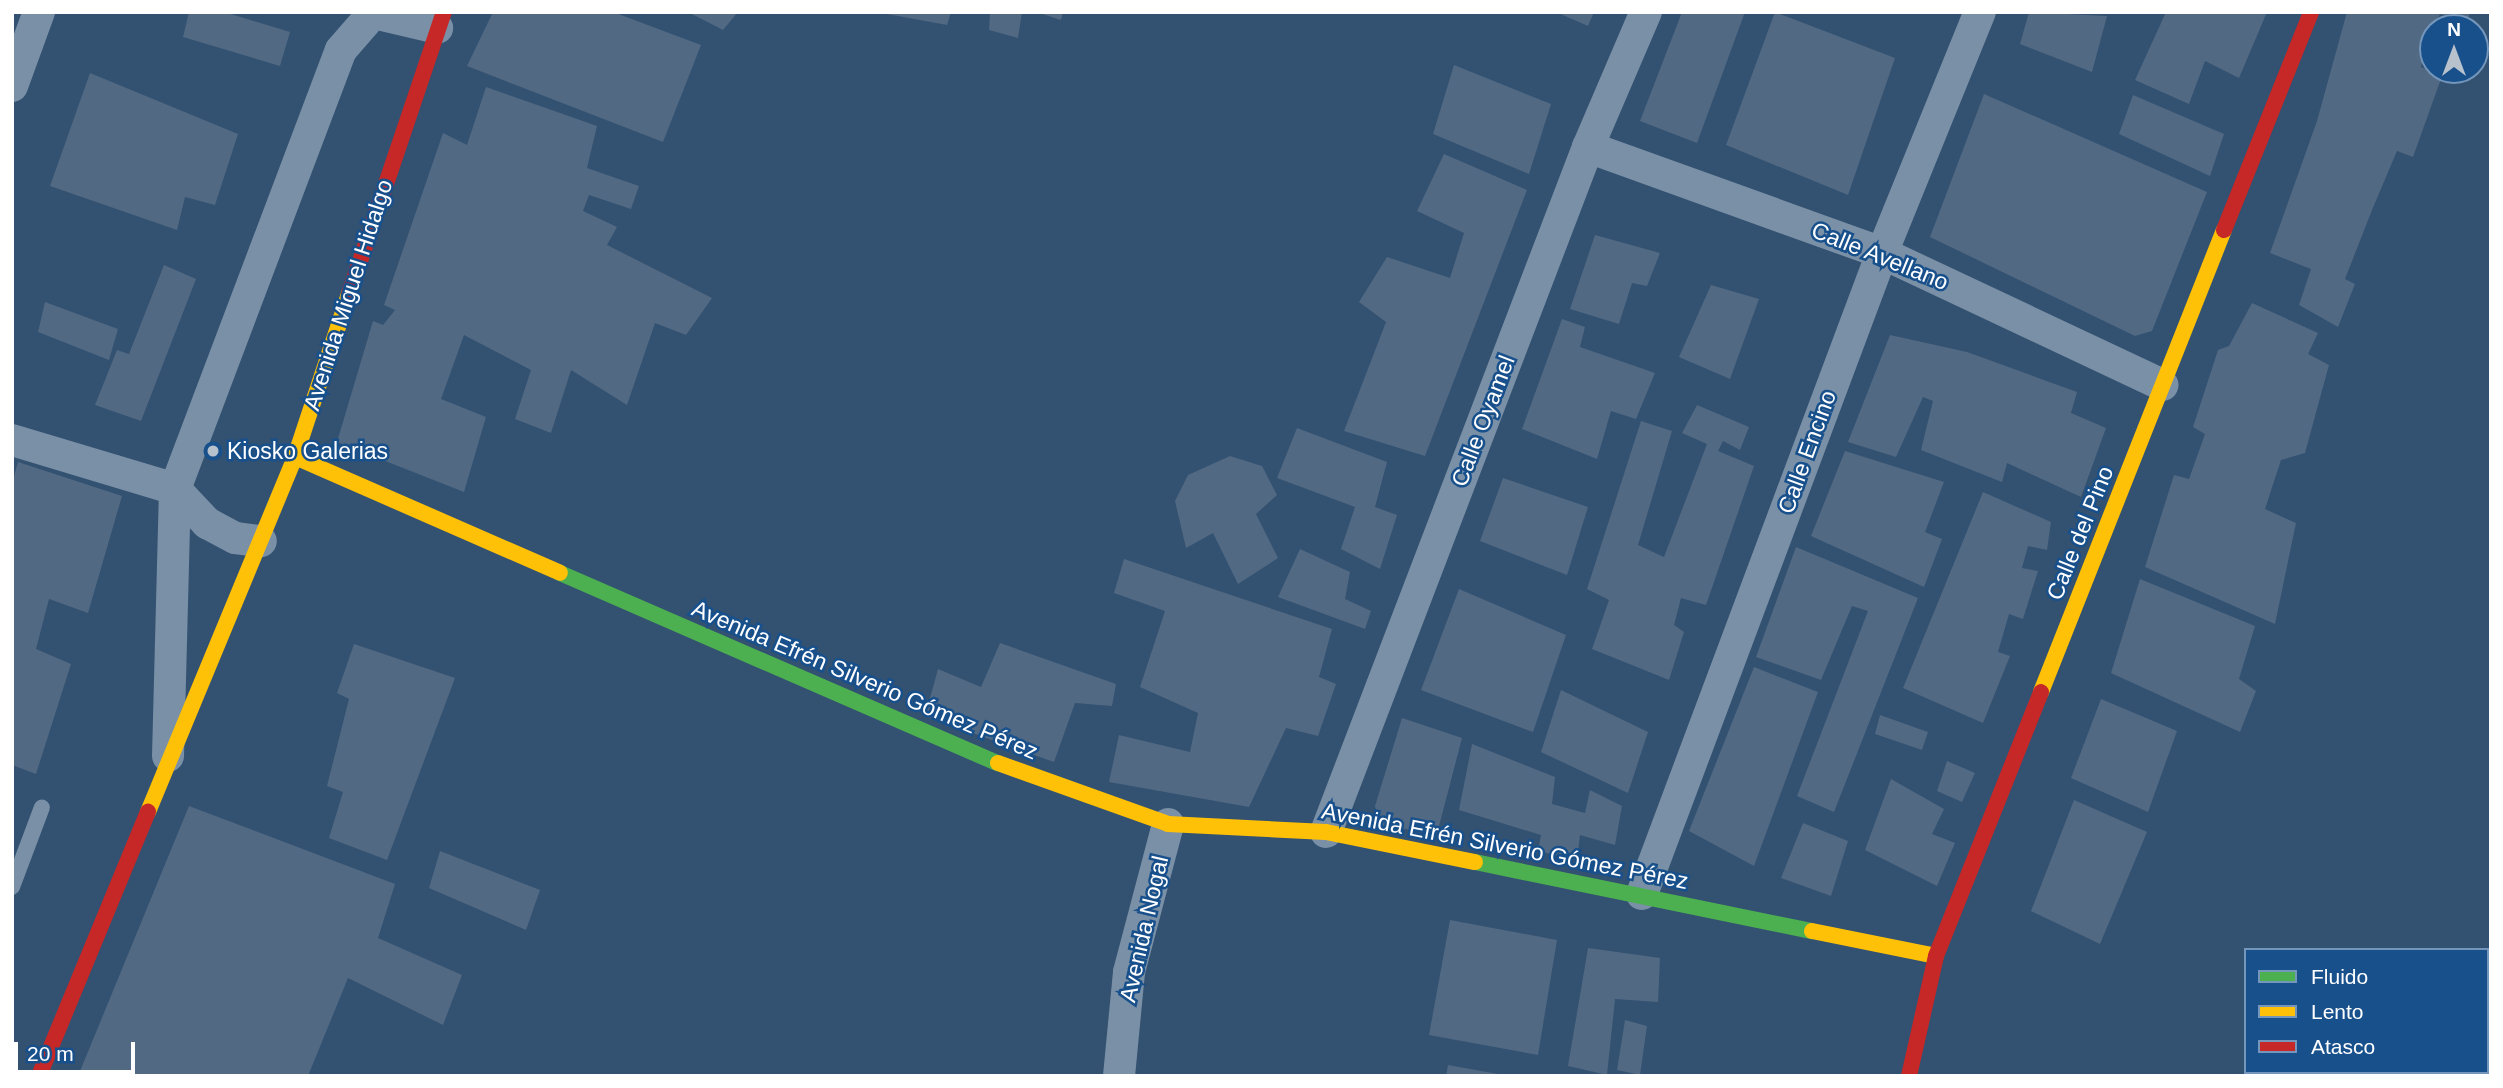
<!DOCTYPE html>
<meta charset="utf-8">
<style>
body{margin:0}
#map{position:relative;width:2503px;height:1088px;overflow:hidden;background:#335171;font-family:Helvetica,sans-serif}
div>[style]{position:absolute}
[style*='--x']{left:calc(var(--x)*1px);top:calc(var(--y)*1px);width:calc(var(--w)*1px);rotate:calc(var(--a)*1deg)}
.building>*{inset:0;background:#516983}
.lane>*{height:16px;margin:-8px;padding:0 8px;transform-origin:8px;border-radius:8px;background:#7a90a6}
.street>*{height:32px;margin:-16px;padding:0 16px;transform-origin:16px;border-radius:16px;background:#7a90a6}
.fast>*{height:16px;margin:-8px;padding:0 8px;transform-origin:8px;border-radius:8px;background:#4caf50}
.slow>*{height:16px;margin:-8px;padding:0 8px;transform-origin:8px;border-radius:8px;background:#ffc107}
.jam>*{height:16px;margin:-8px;padding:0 8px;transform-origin:8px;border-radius:8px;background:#c62828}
.dots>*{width:19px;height:19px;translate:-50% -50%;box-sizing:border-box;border:4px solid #18508c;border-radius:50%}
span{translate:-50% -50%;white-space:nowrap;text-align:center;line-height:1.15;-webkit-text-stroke:5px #18508c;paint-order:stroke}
.street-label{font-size:23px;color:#fff}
.poi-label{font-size:23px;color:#fff}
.left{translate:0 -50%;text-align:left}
.frame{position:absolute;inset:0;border:14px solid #fff;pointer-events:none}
.legend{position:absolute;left:2244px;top:948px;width:245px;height:126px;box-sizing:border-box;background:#18508c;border:2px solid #7496ba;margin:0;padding:9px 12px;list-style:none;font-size:21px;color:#fff}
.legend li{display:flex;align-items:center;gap:14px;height:35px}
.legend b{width:35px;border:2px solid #7496ba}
.north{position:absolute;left:2419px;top:14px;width:70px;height:70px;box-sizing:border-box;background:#18508c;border:2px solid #7496ba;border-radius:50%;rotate:0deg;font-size:19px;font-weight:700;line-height:28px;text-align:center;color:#fff}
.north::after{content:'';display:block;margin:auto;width:24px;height:32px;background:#b8c2cd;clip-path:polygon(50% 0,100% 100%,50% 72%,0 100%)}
.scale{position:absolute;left:14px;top:1042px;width:121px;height:32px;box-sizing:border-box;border:4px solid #fff;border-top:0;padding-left:9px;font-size:21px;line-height:24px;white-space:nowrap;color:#fff;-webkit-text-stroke:5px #18508c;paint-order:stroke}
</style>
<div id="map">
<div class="building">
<div style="clip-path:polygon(189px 12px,224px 12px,290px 32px,280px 66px,183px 37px)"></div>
<div style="clip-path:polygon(493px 12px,613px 12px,701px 45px,663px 142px,467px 66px)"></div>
<div style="clip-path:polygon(688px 12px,738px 12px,723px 30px)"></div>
<div style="clip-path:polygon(876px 12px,951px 12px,947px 25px)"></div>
<div style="clip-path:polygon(990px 12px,1022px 12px,1018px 38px,989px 30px)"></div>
<div style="clip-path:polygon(1036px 12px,1063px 12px,1061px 20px)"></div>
<div style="clip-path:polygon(1556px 12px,1594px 12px,1588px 26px)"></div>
<div style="clip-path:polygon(1682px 12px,1745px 12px,1697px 143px,1640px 121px)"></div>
<div style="clip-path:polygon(1775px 12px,1895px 58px,1848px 195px,1726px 145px)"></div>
<div style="clip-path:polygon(2029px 12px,2107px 16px,2092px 72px,2020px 44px)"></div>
<div style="clip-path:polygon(2166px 12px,2267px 12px,2239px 78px,2205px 61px,2189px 104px,2135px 80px)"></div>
<div style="clip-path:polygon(2347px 12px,2470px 12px,2467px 24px,2440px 14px,2433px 28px,2421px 67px,2442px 76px,2413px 157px,2397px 151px,2372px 210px,2345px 279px,2355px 284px,2338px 327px,2299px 305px,2311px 269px,2270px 253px,2317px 121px)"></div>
<div style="clip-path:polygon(1454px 65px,1551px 104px,1529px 174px,1433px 134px)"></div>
<div style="clip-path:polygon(90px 73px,238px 134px,215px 205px,185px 197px,177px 230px,50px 186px)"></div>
<div style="clip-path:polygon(486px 87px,597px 126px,587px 168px,639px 186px,631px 209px,589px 195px,583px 211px,617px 227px,607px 245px,712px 298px,686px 335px,655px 323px,627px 405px,571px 370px,551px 433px,515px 419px,531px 370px,464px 335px,441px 399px,486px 417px,464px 492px,337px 442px,373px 321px,383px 325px,395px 310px,384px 305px,443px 133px,467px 145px)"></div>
<div style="clip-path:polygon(1984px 94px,2207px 192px,2152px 331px,2135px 336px,1930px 237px)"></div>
<div style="clip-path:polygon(2133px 95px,2224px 134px,2210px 176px,2119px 134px)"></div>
<div style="clip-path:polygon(1444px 154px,1527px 190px,1425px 456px,1344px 431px,1386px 322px,1359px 302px,1387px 257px,1450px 278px,1464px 233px,1417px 211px)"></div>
<div style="clip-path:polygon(1595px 235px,1660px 253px,1647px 286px,1632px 283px,1619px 324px,1570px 309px)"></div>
<div style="clip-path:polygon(164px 265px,196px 279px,141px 421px,95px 405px,117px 350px,129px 354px)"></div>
<div style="clip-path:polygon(1711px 285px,1759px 299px,1730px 379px,1679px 357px)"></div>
<div style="clip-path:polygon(45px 302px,118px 329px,109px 360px,38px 332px)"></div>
<div style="clip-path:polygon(2252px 303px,2318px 333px,2308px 354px,2329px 365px,2305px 453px,2281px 460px,2265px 509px,2296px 523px,2275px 624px,2145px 567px,2174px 475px,2189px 479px,2205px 434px,2193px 427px,2218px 350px,2229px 346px)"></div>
<div style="clip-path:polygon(1562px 319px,1585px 327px,1580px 347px,1655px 373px,1636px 419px,1611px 411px,1597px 459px,1522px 429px)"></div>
<div style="clip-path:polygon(1890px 335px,1967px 352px,2077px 392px,2071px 413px,2106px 428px,2081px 497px,2007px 463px,2002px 482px,1921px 450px,1933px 401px,1923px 397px,1896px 457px,1848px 442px)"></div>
<div style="clip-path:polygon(1697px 405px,1749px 427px,1740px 450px,1723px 441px,1718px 451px,1754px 466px,1706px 605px,1681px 598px,1674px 625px,1684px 632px,1669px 680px,1592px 649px,1609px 600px,1587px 589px,1641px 421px,1672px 431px,1638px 545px,1664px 557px,1707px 444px,1682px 433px)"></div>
<div style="clip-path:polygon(1297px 428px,1387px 462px,1375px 507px,1397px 515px,1380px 569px,1341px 549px,1355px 507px,1277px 478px)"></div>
<div style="clip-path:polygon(1845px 451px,1944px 482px,1925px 532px,1942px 539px,1924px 587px,1811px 536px)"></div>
<div style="clip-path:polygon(1230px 456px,1262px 466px,1277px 495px,1256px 514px,1278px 558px,1238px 584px,1213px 533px,1186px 548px,1175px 501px,1188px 475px)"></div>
<div style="clip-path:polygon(18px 462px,122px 496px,88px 613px,49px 599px,36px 649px,71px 664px,36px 774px,12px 765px,12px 483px)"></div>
<div style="clip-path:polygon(1503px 478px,1588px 507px,1567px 575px,1480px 541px)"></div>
<div style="clip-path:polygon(1983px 492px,2051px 522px,2047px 550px,2028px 546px,2022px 568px,2038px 571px,2023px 619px,2009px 614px,1998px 652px,2010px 656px,1983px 723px,1903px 688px)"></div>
<div style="clip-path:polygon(1796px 547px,1918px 598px,1834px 812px,1797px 796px,1868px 611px,1852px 606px,1821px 680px,1756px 657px)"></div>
<div style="clip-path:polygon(1300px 549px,1350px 572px,1345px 599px,1371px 611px,1365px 629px,1278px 597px)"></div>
<div style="clip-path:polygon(1124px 559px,1332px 629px,1319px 677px,1336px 684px,1318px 736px,1286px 728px,1249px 807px,1109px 782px,1119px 735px,1190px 752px,1198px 713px,1140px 687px,1165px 611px,1114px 593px)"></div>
<div style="clip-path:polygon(2140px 579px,2255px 626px,2239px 679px,2256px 691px,2240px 732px,2111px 673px)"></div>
<div style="clip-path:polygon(1459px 589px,1566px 635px,1533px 732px,1421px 690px)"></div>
<div style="clip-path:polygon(1000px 643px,1116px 684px,1112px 706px,1075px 703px,1054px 762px,925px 716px,938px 669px,981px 687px)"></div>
<div style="clip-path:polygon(354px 644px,455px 678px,387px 860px,329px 838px,343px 792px,327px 786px,349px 699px,337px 693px)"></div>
<div style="clip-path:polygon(1754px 667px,1818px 692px,1754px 866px,1689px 831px)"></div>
<div style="clip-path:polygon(1561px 690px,1648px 732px,1628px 793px,1541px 752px)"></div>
<div style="clip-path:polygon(2101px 699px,2177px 731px,2148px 812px,2071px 778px)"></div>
<div style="clip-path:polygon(1880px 715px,1928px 732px,1922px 750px,1875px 734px)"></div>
<div style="clip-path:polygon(1402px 718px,1462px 738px,1437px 834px,1380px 825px,1375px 806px)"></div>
<div style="clip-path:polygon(1472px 744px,1555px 777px,1552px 804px,1585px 813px,1590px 790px,1622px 806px,1615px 845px,1580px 835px,1577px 860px,1538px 851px,1541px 835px,1459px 810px)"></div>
<div style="clip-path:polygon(1947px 761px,1975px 773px,1962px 802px,1937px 791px)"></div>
<div style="clip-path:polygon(1891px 779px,1944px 809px,1932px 834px,1955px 843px,1937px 886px,1865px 850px)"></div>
<div style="clip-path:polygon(2074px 800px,2147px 832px,2100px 944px,2031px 911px)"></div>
<div style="clip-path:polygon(189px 806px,395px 884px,378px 938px,462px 975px,443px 1025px,348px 978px,308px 1076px,78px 1076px)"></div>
<div style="clip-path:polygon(1803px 823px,1848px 841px,1831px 896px,1781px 878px)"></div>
<div style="clip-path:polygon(440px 851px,540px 890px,526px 930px,429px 888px)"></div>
<div style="clip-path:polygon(1450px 920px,1557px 940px,1538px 1055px,1429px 1035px)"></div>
<div style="clip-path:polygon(1588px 948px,1660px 958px,1658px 1002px,1615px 999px,1607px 1075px,1568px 1066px)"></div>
<div style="clip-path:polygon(1625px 1020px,1647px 1026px,1640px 1075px,1617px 1070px)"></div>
<div style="clip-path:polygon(1448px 1065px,1498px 1074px,1498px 1076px,1446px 1076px)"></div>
</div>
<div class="lane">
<div style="--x:12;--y:887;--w:85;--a:-69.4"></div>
</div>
<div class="street">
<div style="--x:369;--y:12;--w:70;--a:13.2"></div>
<div style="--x:12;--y:86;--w:79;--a:-70"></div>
<div style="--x:1588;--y:147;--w:313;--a:19.8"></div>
<div style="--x:1882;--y:253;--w:310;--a:25.2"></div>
<div style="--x:12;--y:440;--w:170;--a:16.7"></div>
<div style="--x:175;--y:489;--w:47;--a:46.7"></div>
<div style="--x:207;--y:523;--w:32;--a:28"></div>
<div style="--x:235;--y:538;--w:26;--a:7"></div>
<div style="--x:168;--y:756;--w:267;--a:-88.5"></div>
<div style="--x:175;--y:489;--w:469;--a:-69.3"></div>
<div style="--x:341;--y:50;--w:50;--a:-49"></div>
<div style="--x:1326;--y:832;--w:733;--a:-69.07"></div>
<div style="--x:1588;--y:147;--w:147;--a:-66.8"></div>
<div style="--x:1642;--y:894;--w:684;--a:-69.47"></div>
<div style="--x:1882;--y:253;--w:260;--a:-67.9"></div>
<div style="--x:1119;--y:1076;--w:104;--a:-84.5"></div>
<div style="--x:1129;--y:972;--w:153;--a:-75.2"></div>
</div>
<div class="fast">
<div style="--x:560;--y:573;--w:477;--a:23.5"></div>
<div style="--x:1475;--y:862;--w:344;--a:11.6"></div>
</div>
<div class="slow">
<div style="--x:295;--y:457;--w:289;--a:23.6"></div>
<div style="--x:2041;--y:692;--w:497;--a:-68.4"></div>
<div style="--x:998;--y:763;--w:181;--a:19.7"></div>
<div style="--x:1168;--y:824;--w:158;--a:2.9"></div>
<div style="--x:1326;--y:832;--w:152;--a:11.4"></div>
<div style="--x:148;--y:812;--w:384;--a:-67.5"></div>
<div style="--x:295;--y:457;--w:172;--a:-71.7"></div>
<div style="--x:1812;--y:931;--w:126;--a:11.4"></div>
</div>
<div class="jam">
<div style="--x:2224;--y:230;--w:235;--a:-68.2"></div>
<div style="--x:349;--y:294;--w:298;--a:-71.4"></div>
<div style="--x:39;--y:1076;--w:286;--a:-67.6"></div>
<div style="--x:1909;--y:1076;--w:123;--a:-77.3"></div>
<div style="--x:1936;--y:956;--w:284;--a:-68.3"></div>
</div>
<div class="dots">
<div style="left:213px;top:451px;background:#b8c2cd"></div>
</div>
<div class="street-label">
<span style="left:1880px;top:256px;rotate:22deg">Calle Avellano</span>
<span style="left:348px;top:295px;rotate:-72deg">Avenida Miguel Hidalgo</span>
<span style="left:1483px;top:421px;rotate:-69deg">Calle Oyamel</span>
<span style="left:1807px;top:452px;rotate:-70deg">Calle Encino</span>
<span style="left:2080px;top:533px;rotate:-68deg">Calle del Pino</span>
<span style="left:865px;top:680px;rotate:23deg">Avenida Efrén Silverio Gómez Pérez</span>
<span style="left:1505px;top:846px;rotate:11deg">Avenida Efrén Silverio Gómez Pérez</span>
<span style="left:1144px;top:929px;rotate:-77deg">Avenida Nogal</span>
</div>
<div class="poi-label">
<span class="left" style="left:227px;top:451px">Kiosko Galerias</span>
</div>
<div class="frame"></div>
<ul class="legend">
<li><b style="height:9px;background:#4caf50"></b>Fluido</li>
<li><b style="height:9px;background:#ffc107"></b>Lento</li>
<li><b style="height:9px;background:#c62828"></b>Atasco</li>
</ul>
<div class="north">N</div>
<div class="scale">20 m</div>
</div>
